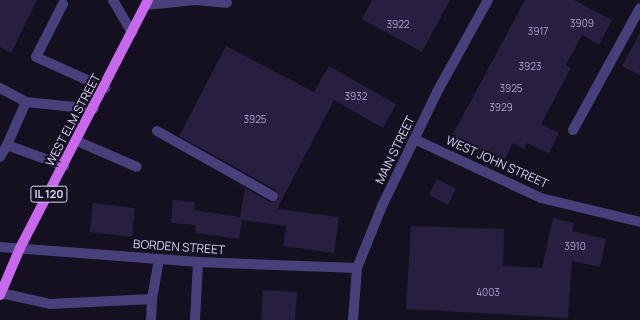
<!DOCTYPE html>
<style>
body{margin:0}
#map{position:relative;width:640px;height:320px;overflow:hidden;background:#141020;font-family:Manrope,sans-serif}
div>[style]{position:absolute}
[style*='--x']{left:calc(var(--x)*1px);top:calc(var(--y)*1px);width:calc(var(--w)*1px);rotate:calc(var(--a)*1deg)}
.building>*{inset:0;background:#281e3f}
.minor>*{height:10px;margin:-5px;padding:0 5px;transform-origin:5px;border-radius:5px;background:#48407a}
.major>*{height:10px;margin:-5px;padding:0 5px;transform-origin:5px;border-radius:5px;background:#c768ed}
span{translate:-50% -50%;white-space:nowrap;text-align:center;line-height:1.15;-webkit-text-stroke:4px #141020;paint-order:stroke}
.number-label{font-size:10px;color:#afa6cb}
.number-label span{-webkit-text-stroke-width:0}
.shield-label span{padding:1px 3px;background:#141020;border:1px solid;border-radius:3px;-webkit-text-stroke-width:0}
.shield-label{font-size:11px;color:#dcd4fa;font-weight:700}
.street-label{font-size:12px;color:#dcd4fa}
</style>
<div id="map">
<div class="building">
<div style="clip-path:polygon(0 0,37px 0,11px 53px,0 47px)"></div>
<div style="clip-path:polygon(372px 0,450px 0,422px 52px,362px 19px)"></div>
<div style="clip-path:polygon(525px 0,574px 0,612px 20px,599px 45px,582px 35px,566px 65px,571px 68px,541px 124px,559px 133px,549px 153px,527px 143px,524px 149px,513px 143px,503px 163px,452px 136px)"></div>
<div style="clip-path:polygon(640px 33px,640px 75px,622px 66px)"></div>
<div style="clip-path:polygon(226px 46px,314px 92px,329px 66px,396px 104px,383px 128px,334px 100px,277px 209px,339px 217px,334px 253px,283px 246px,286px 226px,242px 220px,239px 239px,195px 233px,196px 225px,171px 223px,173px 200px,195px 202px,194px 210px,240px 217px,245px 189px,223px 176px,270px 202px,279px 199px,276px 190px,179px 136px)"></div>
<div style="clip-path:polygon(437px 179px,456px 189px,448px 205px,429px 195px)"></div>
<div style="clip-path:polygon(93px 203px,135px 208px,132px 237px,90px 232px)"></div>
<div style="clip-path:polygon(553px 218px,574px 223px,572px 231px,606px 239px,600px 267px,572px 261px,568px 318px,406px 309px,411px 226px,504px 229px,503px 266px,542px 268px)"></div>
<div style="clip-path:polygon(263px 290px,297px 292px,295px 320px,261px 320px)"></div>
</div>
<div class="minor">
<div style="--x:113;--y:0;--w:38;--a:60"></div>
<div style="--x:63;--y:4;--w:59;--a:117"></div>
<div style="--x:36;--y:57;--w:76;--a:24.2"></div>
<div style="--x:146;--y:5;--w:49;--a:-5.8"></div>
<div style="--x:195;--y:0;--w:32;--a:5"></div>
<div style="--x:0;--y:88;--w:30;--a:28"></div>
<div style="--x:26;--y:102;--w:68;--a:5.9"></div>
<div style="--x:26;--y:102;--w:47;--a:113.8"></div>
<div style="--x:7;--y:145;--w:61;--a:20.2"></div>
<div style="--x:573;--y:130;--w:139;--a:-61.2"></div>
<div style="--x:157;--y:131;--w:133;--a:29.3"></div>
<div style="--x:414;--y:139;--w:140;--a:24.9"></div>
<div style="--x:541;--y:198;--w:102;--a:13.6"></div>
<div style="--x:77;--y:141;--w:65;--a:23.4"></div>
<div style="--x:0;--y:157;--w:14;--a:-60"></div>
<div style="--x:0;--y:247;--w:199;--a:4.3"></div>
<div style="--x:198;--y:262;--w:159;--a:2.2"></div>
<div style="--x:1;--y:293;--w:50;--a:12.7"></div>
<div style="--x:50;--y:304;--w:102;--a:-2.8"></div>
<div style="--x:152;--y:299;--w:40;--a:-80"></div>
<div style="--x:151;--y:320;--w:21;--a:-87"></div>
<div style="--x:195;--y:320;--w:58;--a:-87"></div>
<div style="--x:353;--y:320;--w:52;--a:-85.6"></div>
<div style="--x:357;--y:268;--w:67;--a:-68"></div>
<div style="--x:382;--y:206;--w:127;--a:-64.2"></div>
<div style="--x:437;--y:92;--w:105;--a:-61"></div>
</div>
<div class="major">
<div style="--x:0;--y:295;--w:51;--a:-66.9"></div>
<div style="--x:20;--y:248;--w:279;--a:-62.7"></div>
</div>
<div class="number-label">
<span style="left:582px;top:24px">3909</span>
<span style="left:398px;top:25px">3922</span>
<span style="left:538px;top:32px">3917</span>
<span style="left:530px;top:67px">3923</span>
<span style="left:511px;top:89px">3925</span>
<span style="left:356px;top:97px">3932</span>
<span style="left:501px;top:108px">3929</span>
<span style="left:255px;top:120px">3925</span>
<span style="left:575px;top:247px">3910</span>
<span style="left:488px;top:293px">4003</span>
</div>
<div class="shield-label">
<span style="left:49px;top:194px">IL 120</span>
</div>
<div class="street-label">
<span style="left:73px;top:120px;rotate:-62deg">WEST ELM STREET</span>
<span style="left:395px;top:150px;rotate:-64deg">MAIN STREET</span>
<span style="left:497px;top:162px;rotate:24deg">WEST JOHN STREET</span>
<span style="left:179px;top:247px;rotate:4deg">BORDEN STREET</span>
</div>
</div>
